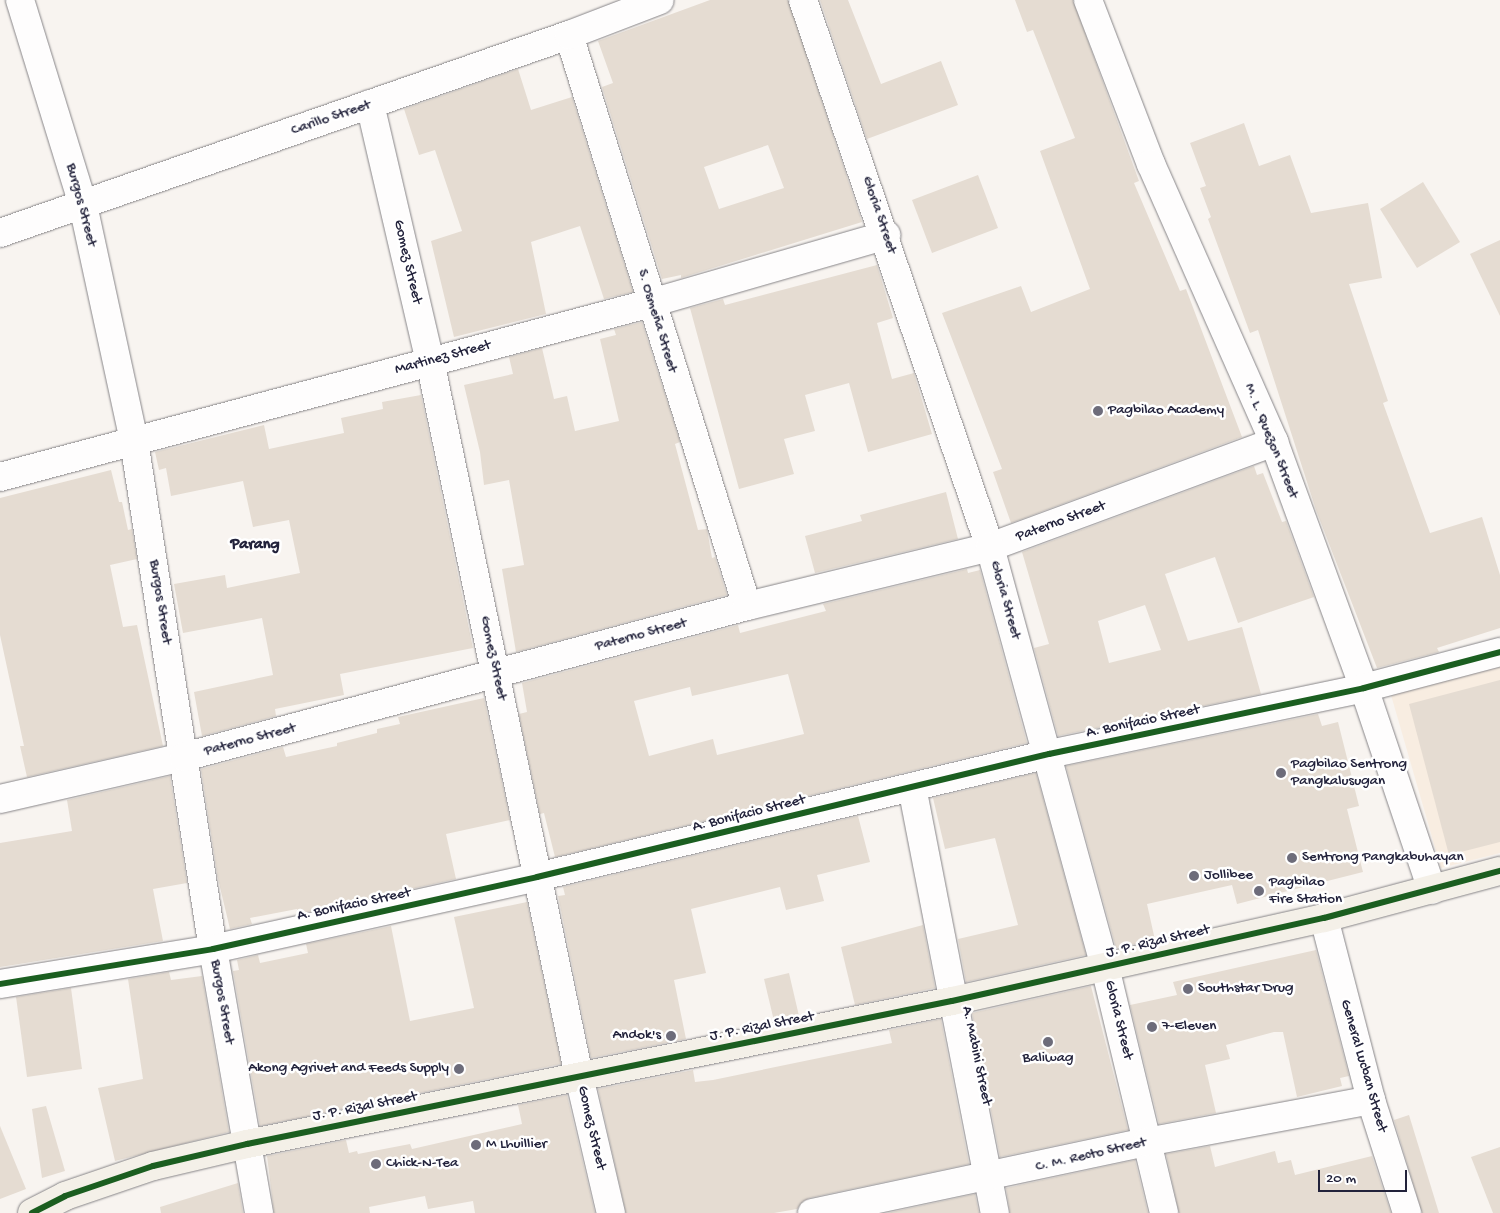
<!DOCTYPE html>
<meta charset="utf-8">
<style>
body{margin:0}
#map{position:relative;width:1500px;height:1213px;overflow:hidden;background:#f8f4f0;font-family:"Gochi Hand",sans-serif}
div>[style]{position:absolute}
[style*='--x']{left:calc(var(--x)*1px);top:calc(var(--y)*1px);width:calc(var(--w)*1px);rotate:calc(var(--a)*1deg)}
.built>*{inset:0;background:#f8ede1}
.building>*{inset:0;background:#e5dcd2}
.roads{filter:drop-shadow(0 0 1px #878588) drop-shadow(0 0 1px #878588)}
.minor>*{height:28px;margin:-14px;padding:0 14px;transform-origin:14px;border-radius:14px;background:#fefdfd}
.tertiary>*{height:28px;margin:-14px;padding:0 14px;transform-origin:14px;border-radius:14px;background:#fefdfd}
.primary>*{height:28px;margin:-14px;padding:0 14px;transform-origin:14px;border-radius:14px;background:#f4f0e8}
.cycleway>*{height:6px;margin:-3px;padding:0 3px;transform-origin:3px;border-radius:3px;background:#1b5e20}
.dots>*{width:14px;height:14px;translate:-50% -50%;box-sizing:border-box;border:2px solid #fff;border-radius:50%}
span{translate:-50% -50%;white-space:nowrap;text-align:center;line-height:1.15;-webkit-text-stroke:5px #fff;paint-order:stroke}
.street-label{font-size:15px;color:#22223b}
.poi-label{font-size:15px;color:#22223b}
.left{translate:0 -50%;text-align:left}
.right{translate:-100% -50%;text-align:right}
.neighbourhood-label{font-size:16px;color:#22223b;font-weight:700}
.scale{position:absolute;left:1318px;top:1170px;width:89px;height:22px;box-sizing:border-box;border:2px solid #22223b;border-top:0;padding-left:6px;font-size:15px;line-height:18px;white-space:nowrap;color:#22223b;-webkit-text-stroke:4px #fff;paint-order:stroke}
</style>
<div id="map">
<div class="built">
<div style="clip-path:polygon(1500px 667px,1500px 853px,1441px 868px,1391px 695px)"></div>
</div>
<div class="building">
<div style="clip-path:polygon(evenodd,710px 0,788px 0,862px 222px,681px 278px,681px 275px,662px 279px,602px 87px,613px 83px,598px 41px,710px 0,768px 145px,784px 188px,719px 209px,704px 167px,768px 145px)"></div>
<div style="clip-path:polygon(820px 0,848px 0,881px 84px,941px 61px,958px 105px,867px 139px)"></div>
<div style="clip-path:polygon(1015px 0,1073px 0,1139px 181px,1134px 183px,1180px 291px,1186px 289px,1242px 437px,1011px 523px,993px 472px,1002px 469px,942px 313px,1021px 286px,1031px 312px,1090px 289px,1040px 151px,1075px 138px,1033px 30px,1027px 32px)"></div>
<div style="clip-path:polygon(518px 69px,531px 110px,572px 97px,633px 292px,604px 299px,580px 226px,531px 242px,546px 314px,454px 337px,431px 241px,462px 231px,435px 150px,419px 155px,404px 109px)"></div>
<div style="clip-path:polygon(1244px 123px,1259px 166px,1290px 155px,1311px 213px,1368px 203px,1382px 278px,1349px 284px,1388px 401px,1383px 403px,1430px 533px,1482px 517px,1500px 575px,1500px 628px,1437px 648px,1439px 652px,1435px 653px,1377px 668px,1316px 510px,1258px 330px,1250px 333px,1208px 219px,1211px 217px,1200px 188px,1206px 186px,1190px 143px)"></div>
<div style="clip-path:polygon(978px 175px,998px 228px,932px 253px,912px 200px)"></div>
<div style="clip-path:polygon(1423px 182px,1460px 242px,1417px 268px,1380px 209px)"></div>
<div style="clip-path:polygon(1500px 240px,1500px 316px,1470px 254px)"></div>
<div style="clip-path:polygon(877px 265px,893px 318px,877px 323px,892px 379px,914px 373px,932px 434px,868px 452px,849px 383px,805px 395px,815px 431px,784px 439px,794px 474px,739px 489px,690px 308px,723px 299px,725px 305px)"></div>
<div style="clip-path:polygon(642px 322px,680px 442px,675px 444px,698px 530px,707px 529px,712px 558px,715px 557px,727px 595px,516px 652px,502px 569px,524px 565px,509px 480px,484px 485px,480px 452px,464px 385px,513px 374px,509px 357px,542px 348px,554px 399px,567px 396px,575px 431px,619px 421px,600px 339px,616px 335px,614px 329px)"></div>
<div style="clip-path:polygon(421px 395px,473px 648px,340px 674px,344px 695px,275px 709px,276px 716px,202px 736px,194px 692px,273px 675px,262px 618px,183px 633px,174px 584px,225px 575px,227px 588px,300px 573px,289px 520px,253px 527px,243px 481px,171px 496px,166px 468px,159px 470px,155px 452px,264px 425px,269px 449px,344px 433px,341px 418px,383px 409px,382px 402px)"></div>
<div style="clip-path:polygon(evenodd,1254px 466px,1257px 475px,1263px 473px,1282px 522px,1286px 521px,1314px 597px,1238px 623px,1215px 557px,1165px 574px,1188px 641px,1242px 627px,1261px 694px,1058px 736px,1034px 648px,1049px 644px,1022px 552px,1254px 466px,1145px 605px,1161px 650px,1109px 663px,1098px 621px,1145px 605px)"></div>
<div style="clip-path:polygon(111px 470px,119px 502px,122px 502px,128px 530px,132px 529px,137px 559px,110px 565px,123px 627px,137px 625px,163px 746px,27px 777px,20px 746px,24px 746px,0 635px,0 498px)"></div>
<div style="clip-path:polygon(946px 492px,958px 539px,815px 573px,805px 536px,862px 521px,860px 515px)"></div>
<div style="clip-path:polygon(evenodd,967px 569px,968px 573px,980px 570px,1027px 743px,555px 857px,544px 813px,540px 814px,519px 714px,527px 712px,522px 683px,738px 625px,740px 633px,826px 611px,823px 604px,967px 569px,788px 674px,804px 734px,717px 755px,713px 739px,649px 756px,634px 701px,690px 687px,692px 696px,788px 674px)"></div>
<div style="clip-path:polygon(1500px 680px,1500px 842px,1449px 855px,1409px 704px)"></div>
<div style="clip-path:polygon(484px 698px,510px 820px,446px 834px,456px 879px,299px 914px,297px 909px,250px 918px,252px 924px,230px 929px,218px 879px,201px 769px,283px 747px,286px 757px,337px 746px,337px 743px,377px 733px,377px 729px,400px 724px,398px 717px)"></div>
<div style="clip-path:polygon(1318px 714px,1322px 726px,1338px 722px,1359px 806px,1347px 809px,1363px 872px,1237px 904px,1232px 885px,1147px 904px,1155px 940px,1116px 948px,1066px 766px)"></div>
<div style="clip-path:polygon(1036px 773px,1086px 955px,966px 982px,958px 939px,1018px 925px,995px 838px,945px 849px,933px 798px)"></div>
<div style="clip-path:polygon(170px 776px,187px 883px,153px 889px,163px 941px,0 967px,0 843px,72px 831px,67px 800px)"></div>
<div style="clip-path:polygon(858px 816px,870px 862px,817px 875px,824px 901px,786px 910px,780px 887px,691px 909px,706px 973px,674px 980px,686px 1039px,591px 1058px,558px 896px,565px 895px,563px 887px)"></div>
<div style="clip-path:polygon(527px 902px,561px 1064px,260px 1126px,233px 971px,239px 970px,237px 960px,258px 955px,260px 963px,308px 953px,306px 944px,391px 926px,410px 1021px,474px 1008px,454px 917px)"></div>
<div style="clip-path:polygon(923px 925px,935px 988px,855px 1005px,841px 947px)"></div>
<div style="clip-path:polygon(1316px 950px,1349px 1076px,1340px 1078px,1342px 1086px,1297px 1097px,1283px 1032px,1274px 1032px,1226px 1045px,1230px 1059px,1205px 1065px,1216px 1113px,1159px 1124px,1130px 1005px,1177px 995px,1173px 982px)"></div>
<div style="clip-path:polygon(169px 972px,171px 980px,202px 976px,229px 1132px,115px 1161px,98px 1088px,143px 1079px,128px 979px)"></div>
<div style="clip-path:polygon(789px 973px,799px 1016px,774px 1021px,764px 979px)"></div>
<div style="clip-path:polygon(1091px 986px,1128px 1130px,1000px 1157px,972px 1013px)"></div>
<div style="clip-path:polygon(71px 988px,82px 1069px,27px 1077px,16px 997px)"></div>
<div style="clip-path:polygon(941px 1019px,969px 1164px,809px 1198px,797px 1209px,774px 1213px,626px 1213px,598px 1089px,693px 1070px,695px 1082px,713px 1080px,892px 1043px,889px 1030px)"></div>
<div style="clip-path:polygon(567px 1095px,595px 1213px,475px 1213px,473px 1201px,428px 1209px,425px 1196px,369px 1207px,370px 1213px,274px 1213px,267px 1156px,346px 1140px,349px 1153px,357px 1151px,358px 1154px,410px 1144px,412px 1149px,522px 1124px,518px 1105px)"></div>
<div style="clip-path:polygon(46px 1106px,65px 1171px,42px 1178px,32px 1109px)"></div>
<div style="clip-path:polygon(1409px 1115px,1439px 1213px,1422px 1213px,1394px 1120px)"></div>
<div style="clip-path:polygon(0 1126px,26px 1189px,0 1199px)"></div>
<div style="clip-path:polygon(1210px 1146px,1215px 1167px,1275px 1151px,1278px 1163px,1291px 1160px,1295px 1175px,1372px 1156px,1391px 1213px,1179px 1213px,1166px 1154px)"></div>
<div style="clip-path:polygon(1500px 1147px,1500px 1213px,1493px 1213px,1471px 1157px)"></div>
<div style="clip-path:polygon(1135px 1160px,1148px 1213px,1010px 1213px,1006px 1188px)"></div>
<div style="clip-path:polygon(238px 1183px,243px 1213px,161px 1213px,160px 1207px)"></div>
<div style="clip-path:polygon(975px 1194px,979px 1213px,887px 1213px)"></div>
</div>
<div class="roads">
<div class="minor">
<div style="--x:20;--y:0;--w:214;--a:72.9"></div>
<div style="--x:83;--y:205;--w:241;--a:77.8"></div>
<div style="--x:134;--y:441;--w:514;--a:81.16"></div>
<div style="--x:213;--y:949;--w:268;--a:80.1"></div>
<div style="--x:1088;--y:0;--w:176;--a:69"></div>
<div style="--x:1151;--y:164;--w:304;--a:66.1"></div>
<div style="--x:1274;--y:442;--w:262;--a:69.9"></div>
<div style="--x:1364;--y:688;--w:213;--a:71.4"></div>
<div style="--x:569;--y:35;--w:598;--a:72.69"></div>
<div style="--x:370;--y:104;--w:264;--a:76.9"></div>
<div style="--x:430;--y:361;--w:730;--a:78.23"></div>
<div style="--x:0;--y:233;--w:602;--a:-19.19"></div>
<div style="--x:569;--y:35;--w:97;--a:-21"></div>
<div style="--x:0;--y:477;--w:674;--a:-14.96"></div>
<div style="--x:651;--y:303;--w:245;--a:-16.1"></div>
<div style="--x:912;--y:787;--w:434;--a:79"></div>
<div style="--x:0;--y:799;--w:189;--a:-12.9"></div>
<div style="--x:184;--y:757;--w:583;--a:-15.01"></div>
<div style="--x:747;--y:606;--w:250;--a:-13.6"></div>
<div style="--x:990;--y:547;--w:303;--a:-20.3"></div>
<div style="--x:1324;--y:918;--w:188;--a:75.5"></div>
<div style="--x:1371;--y:1100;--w:119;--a:72.3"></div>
<div style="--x:1105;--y:967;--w:253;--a:76.5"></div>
<div style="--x:0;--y:984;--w:216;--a:-9.3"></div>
<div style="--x:213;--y:949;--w:332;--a:-12.5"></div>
<div style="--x:537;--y:877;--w:527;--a:-13.51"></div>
<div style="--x:1049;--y:754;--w:322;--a:-11.8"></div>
<div style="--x:1364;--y:688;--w:141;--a:-14.8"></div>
<div style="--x:812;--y:1213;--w:342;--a:-12"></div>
<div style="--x:1147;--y:1142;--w:228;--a:-10.6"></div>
</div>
<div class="tertiary">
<div style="--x:803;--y:0;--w:578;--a:71.13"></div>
<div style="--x:990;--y:547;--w:435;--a:74.7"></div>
<div style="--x:579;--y:1076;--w:141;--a:76.9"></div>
</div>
<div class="primary">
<div style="--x:32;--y:1213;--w:37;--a:-27"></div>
<div style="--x:65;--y:1196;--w:93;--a:-18.8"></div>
<div style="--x:153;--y:1166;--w:97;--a:-13.2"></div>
<div style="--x:247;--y:1144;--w:719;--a:-11.47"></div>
<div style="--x:952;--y:1001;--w:381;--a:-12.6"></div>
<div style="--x:1324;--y:918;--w:182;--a:-15"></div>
</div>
</div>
<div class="cycleway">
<div style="--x:0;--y:984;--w:216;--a:-9.3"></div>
<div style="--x:213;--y:949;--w:332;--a:-12.5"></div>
<div style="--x:537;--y:877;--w:527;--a:-13.51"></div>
<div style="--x:1049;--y:754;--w:322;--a:-11.8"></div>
<div style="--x:1364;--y:688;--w:141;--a:-14.8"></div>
<div style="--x:32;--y:1213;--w:37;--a:-27"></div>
<div style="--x:65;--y:1196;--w:93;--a:-18.8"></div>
<div style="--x:153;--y:1166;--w:97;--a:-13.2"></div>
<div style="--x:247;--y:1144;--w:719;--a:-11.47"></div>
<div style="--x:952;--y:1001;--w:381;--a:-12.6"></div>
<div style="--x:1324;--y:918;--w:182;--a:-15"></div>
</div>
<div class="dots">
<div style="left:1098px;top:411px;background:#6d6c7a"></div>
<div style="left:1281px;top:773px;background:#6d6c7a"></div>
<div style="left:1292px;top:858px;background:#6d6c7a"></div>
<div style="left:1194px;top:876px;background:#6d6c7a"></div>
<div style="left:1259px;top:891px;background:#6d6c7a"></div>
<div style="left:1188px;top:989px;background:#6d6c7a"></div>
<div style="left:1152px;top:1027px;background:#6d6c7a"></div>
<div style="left:671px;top:1036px;background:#6d6c7a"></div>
<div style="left:1048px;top:1042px;background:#6d6c7a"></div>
<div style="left:459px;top:1069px;background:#6d6c7a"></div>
<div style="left:476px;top:1145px;background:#6d6c7a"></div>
<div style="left:376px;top:1164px;background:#6d6c7a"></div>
</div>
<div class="street-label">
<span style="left:331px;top:118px;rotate:-19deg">Carillo Street</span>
<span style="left:81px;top:205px;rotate:75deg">Burgos Street</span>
<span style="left:879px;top:215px;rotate:71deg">Gloria Street</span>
<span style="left:407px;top:262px;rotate:77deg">Gomez Street</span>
<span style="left:657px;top:321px;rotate:73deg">S. Osmeña Street</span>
<span style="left:443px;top:358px;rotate:-15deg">Martinez Street</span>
<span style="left:1271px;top:441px;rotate:68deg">M. L. Quezon Street</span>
<span style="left:1061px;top:522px;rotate:-20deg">Paterno Street</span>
<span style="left:1005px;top:600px;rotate:74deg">Gloria Street</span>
<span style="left:160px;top:602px;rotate:81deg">Burgos Street</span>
<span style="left:641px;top:635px;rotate:-15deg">Paterno Street</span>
<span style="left:493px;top:658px;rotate:78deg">Gomez Street</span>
<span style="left:1143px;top:722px;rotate:-12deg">A. Bonifacio Street</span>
<span style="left:250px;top:740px;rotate:-15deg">Paterno Street</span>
<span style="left:749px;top:814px;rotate:-14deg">A. Bonifacio Street</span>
<span style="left:354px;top:905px;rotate:-12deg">A. Bonifacio Street</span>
<span style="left:1158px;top:942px;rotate:-13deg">J. P. Rizal Street</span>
<span style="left:222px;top:1002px;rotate:80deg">Burgos Street</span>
<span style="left:1118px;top:1020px;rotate:76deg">Gloria Street</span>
<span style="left:762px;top:1027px;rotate:-11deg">J. P. Rizal Street</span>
<span style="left:976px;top:1056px;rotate:78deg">A. Mabini Street</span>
<span style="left:1363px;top:1066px;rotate:74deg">General Lucban Street</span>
<span style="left:365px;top:1107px;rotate:-11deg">J. P. Rizal Street</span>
<span style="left:591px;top:1128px;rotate:77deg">Gomez Street</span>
<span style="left:1091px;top:1155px;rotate:-13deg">C. M. Recto Street</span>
</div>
<div class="poi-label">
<span class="left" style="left:1108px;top:411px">Pagbilao Academy</span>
<span class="left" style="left:1291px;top:773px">Pagbilao Sentrong<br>Pangkalusugan</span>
<span class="left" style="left:1302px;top:858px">Sentrong Pangkabuhayan</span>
<span class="left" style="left:1204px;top:876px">Jollibee</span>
<span class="left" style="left:1269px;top:891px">Pagbilao<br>Fire Station</span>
<span class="left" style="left:1198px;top:989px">Southstar Drug</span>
<span class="left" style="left:1162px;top:1027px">7-Eleven</span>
<span class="right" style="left:661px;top:1036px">Andok's</span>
<span style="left:1048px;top:1059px">Baliwag</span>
<span class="right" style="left:449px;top:1069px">Akong Agrivet and Feeds Supply</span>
<span class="left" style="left:486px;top:1145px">M Lhuillier</span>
<span class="left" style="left:386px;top:1164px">Chick-N-Tea</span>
</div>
<div class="neighbourhood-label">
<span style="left:255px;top:546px">Parang</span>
</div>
<div class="scale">20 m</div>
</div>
